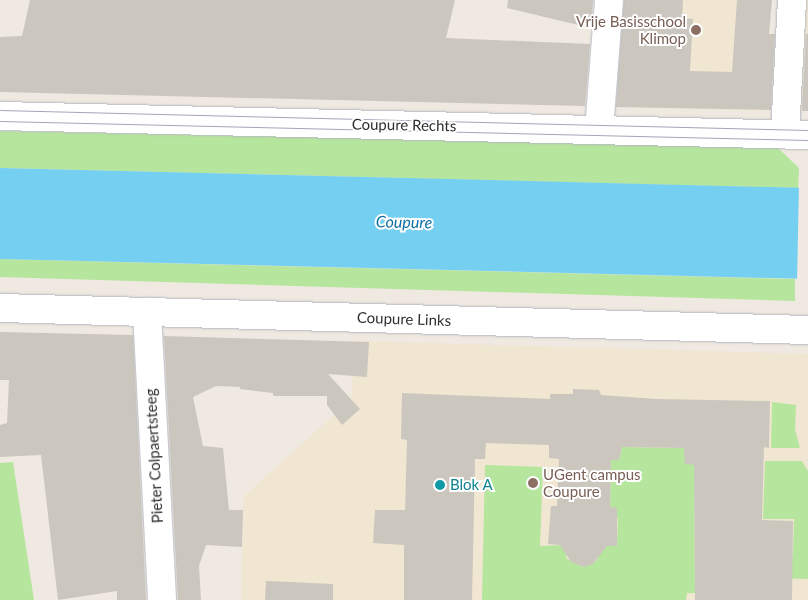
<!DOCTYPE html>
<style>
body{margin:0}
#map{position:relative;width:808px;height:600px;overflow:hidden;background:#efe9e1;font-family:Lato,sans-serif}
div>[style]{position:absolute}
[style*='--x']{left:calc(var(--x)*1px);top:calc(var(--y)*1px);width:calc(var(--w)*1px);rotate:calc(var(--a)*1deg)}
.education>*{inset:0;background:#f0e6d1}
.green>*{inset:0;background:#b6e59e}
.water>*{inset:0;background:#75cff0}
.pier>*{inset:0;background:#efe9e1}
.building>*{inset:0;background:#cbc7bf}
.roads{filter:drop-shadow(0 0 1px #b4b7c1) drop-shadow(0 0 1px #b4b7c1)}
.minor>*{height:28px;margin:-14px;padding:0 14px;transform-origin:14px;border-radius:14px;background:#fff}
.tram>*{height:1px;margin:-0.5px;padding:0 0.5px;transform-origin:0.5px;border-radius:0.5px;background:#a3a6b8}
.dots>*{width:14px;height:14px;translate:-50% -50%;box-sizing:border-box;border:2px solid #fff;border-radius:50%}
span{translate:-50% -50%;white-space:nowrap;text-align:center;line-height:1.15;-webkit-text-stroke:4px #fff;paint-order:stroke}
.education-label{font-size:15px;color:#785e54}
.right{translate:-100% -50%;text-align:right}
.left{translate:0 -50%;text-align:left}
.street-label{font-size:15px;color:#2e2e2e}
.culture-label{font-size:15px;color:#0d838f}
.water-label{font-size:16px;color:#0d6fa3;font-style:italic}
</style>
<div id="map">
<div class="education">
<div style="clip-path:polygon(626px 0,772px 0,764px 111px,619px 107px)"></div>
<div style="clip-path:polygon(803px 0,808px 0,808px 111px,795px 111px)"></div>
<div style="clip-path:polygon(356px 341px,808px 354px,808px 600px,241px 600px,244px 496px,351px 400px)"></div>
</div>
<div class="green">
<div style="clip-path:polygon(0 131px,776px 146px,799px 168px,798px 188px,0 168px)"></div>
<div style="clip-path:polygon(0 259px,795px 279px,795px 301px,0 277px)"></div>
<div style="clip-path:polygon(772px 402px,796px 405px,795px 429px,800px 448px,771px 448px)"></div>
<div style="clip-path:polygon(622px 447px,684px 448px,694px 465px,695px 593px,687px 593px,686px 600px,482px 600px,485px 465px,543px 467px,540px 546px,564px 545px,567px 559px,584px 567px,597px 560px,602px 546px,617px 546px,618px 519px,610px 507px,611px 460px,619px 460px)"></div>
<div style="clip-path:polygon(765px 461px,802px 461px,808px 471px,808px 594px,808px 579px,768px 578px,769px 555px,793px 554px,794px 519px,763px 519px)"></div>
<div style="clip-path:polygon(13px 462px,34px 600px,0 600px,0 463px)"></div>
</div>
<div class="water">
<div style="clip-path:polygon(0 168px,808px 188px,808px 279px,0 259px)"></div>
</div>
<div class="pier">
<div style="clip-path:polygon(799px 185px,808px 185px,808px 281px,797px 281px)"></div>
</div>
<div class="building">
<div style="clip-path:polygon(30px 0,455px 0,446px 38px,590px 44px,585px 106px,0 92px,0 37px,22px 36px)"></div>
<div style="clip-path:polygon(508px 0,593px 0,591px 28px,507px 8px)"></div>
<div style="clip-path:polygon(624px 0,683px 0,682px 18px,693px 19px,690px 71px,732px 72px,737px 0,772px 0,769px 34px,775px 34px,771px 110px,616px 107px)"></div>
<div style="clip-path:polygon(806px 34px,808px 34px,808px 111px,802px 111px)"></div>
<div style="clip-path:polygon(0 332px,133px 335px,146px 600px,117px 600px,117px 591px,58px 600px,41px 455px,0 457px,0 425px,7px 423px,9px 380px,0 380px)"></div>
<div style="clip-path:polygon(164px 336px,369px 342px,367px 377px,328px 374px,360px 409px,342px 425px,327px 405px,327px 396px,273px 396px,273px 393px,240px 389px,240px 387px,216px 386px,193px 397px,203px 446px,223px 448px,229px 510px,243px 510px,242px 547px,206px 545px,199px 566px,201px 600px,178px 600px)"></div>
<div style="clip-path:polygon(573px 389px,599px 390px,601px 395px,656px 399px,770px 401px,769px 448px,764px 447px,762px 520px,793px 521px,792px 600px,695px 600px,694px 465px,685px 464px,684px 448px,622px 447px,619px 460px,611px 460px,610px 507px,617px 508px,617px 546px,607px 546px,593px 564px,584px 567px,571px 562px,560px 545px,548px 544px,551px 506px,557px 506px,559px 459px,549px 458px,549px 445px,486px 443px,485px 459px,475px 459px,472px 600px,404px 600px,404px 545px,373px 543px,375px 510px,405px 510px,407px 440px,401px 439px,402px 393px,550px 399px,550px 394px,573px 394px)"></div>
<div style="clip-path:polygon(266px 581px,333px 584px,333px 600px,265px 600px)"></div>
</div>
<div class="roads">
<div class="minor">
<div style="--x:0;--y:116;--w:808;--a:1.35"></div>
<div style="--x:599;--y:130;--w:130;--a:-85.6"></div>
<div style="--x:785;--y:134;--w:134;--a:-87"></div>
<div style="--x:0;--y:308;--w:808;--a:1.56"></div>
<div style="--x:147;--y:312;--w:288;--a:87"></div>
</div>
</div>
<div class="tram">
<div style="--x:0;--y:110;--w:808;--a:1.42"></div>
<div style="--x:0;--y:121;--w:808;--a:1.35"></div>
</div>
<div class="dots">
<div style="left:696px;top:30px;background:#8d6e63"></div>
<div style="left:533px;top:483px;background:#8d6e63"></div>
<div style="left:440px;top:485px;background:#0f9aa8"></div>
</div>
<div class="education-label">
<span class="right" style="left:686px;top:30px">Vrije Basisschool<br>Klimop</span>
<span class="left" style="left:543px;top:483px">UGent campus<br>Coupure</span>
</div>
<div class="street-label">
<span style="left:404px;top:125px;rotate:1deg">Coupure Rechts</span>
<span style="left:404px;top:319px;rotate:2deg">Coupure Links</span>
<span style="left:154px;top:456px;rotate:-93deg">Pieter Colpaertsteeg</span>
</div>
<div class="culture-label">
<span class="left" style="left:450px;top:485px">Blok A</span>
</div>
<div class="water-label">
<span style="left:404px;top:222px;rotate:1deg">Coupure</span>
</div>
</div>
